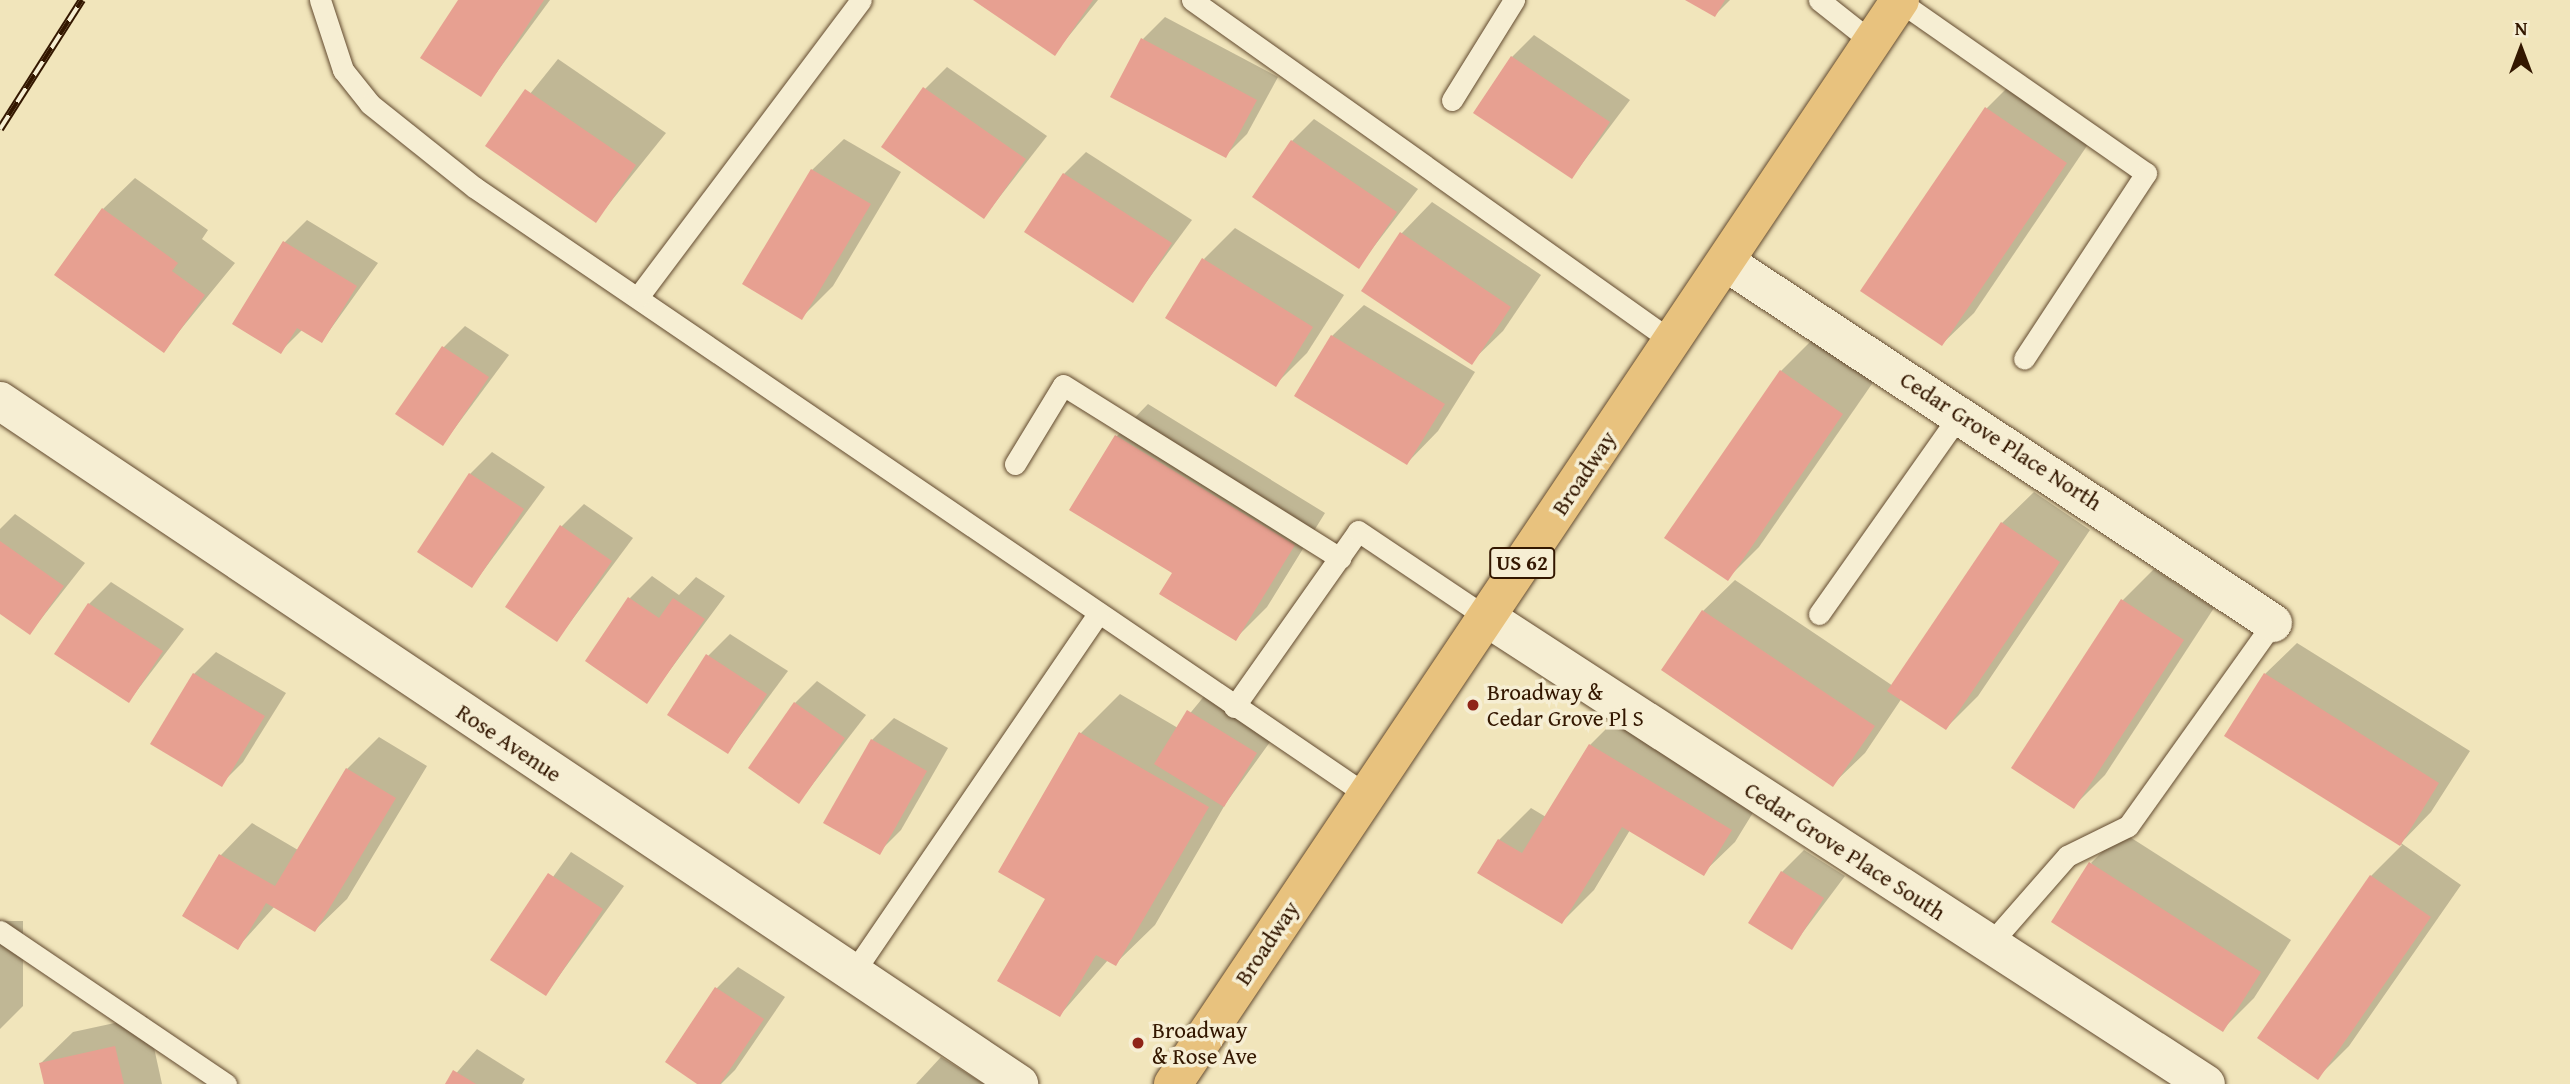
<!DOCTYPE html>
<style>
body{margin:0}
#map{position:relative;width:2570px;height:1084px;overflow:hidden;background:#f1e5bb;font-family:"Gentium Book Plus",serif}
div>[style]{position:absolute}
[style*='--x']{left:calc(var(--x)*1px);top:calc(var(--y)*1px);width:calc(var(--w)*1px);rotate:calc(var(--a)*1deg)}
.shadow>*{inset:0;background:#0003}
.building>*{inset:0;background:#e7a091}
.roads{filter:drop-shadow(0 0 2px #624a2f) drop-shadow(0 0 2px #624a2f)}
.service>*{height:21px;margin:-10.5px;padding:0 10.5px;transform-origin:10.5px;border-radius:10.5px;background:#f6eed3}
.minor>*{height:38px;margin:-19px;padding:0 19px;transform-origin:19px;border-radius:19px;background:#f6eed3}
.primary>*{height:38px;margin:-19px;padding:0 19px;transform-origin:19px;border-radius:19px;background:#e8c27e}
.rail>*{height:8px;margin-top:-4px;transform-origin:0;background:repeating-linear-gradient(90deg,#f6eed3 0 16px,#331700 0 32px);box-sizing:border-box;border-block:2px solid #331700}
.dots>*{width:19px;height:19px;translate:-50% -50%;box-sizing:border-box;border:4px solid #f6eed3;border-radius:50%}
span{translate:-50% -50%;white-space:nowrap;text-align:center;line-height:1.15;-webkit-text-stroke:7px #f6eed3;paint-order:stroke}
.shield-label span{padding:2px 5px;background:#f6eed3;border:2px solid;border-radius:5px;-webkit-text-stroke-width:0}
.shield-label{font-size:21px;color:#331700;font-weight:700}
.street-label{font-size:23px;color:#331700}
.poi-label{font-size:23px;color:#331700}
.left{translate:0 -50%;text-align:left}
.north{position:absolute;left:2486px;top:14px;width:70px;height:70px;-webkit-text-stroke:5px #f6eed3;paint-order:stroke;rotate:0deg;font-size:19px;font-weight:700;line-height:28px;text-align:center;color:#331700}
.north::after{content:'';display:block;margin:auto;width:24px;height:32px;background:#331700;clip-path:polygon(50% 0,100% 100%,50% 72%,0 100%)}
</style>
<div id="map">
<div class="shadow">
<div style="clip-path:polygon(460px 0,550px 0,480px 95px)"></div>
<div style="clip-path:polygon(977px 0,1098px 0,1055px 53px)"></div>
<div style="clip-path:polygon(1689px 0,1730px 0,1715px 15px)"></div>
<div style="clip-path:polygon(1165px 17px,1278px 77px,1247px 134px,1225px 156px,1143px 39px)"></div>
<div style="clip-path:polygon(1534px 35px,1630px 100px,1572px 177px,1512px 57px)"></div>
<div style="clip-path:polygon(558px 59px,666px 133px,596px 220px,488px 146px)"></div>
<div style="clip-path:polygon(947px 67px,1047px 136px,984px 217px,925px 89px)"></div>
<div style="clip-path:polygon(2018px 77px,2097px 131px,1974px 313px,1942px 344px,1987px 108px)"></div>
<div style="clip-path:polygon(1314px 119px,1418px 189px,1359px 266px,1292px 141px)"></div>
<div style="clip-path:polygon(844px 139px,901px 172px,833px 286px,801px 318px,812px 170px)"></div>
<div style="clip-path:polygon(1086px 152px,1192px 220px,1133px 300px,1064px 174px)"></div>
<div style="clip-path:polygon(135px 178px,208px 230px,202px 239px,235px 263px,163px 351px,103px 209px)"></div>
<div style="clip-path:polygon(1432px 202px,1541px 275px,1503px 331px,1471px 362px,1401px 234px)"></div>
<div style="clip-path:polygon(307px 220px,378px 263px,322px 341px,303px 329px,280px 352px,234px 323px,285px 242px)"></div>
<div style="clip-path:polygon(1235px 228px,1344px 295px,1307px 353px,1275px 385px,1204px 259px)"></div>
<div style="clip-path:polygon(1364px 305px,1475px 372px,1438px 431px,1407px 463px,1332px 336px)"></div>
<div style="clip-path:polygon(465px 326px,509px 355px,443px 444px,443px 348px)"></div>
<div style="clip-path:polygon(1813px 339px,1874px 381px,1759px 547px,1727px 579px,1781px 371px)"></div>
<div style="clip-path:polygon(1148px 404px,1325px 513px,1267px 607px,1235px 639px,1174px 572px,1071px 510px,1117px 436px)"></div>
<div style="clip-path:polygon(492px 452px,545px 487px,472px 586px,470px 474px)"></div>
<div style="clip-path:polygon(2034px 492px,2090px 530px,1978px 696px,1946px 728px,1902px 698px,1865px 753px,1833px 784px,1703px 611px,1735px 580px,1893px 686px,2002px 523px)"></div>
<div style="clip-path:polygon(584px 504px,633px 538px,557px 640px,562px 526px)"></div>
<div style="clip-path:polygon(15px 514px,85px 563px,30px 633px,0 612px,0 529px)"></div>
<div style="clip-path:polygon(2154px 569px,2214px 608px,2105px 775px,2073px 807px,2123px 600px)"></div>
<div style="clip-path:polygon(652px 576px,679px 595px,696px 577px,725px 596px,647px 701px,630px 598px)"></div>
<div style="clip-path:polygon(111px 582px,184px 629px,129px 701px,89px 604px)"></div>
<div style="clip-path:polygon(730px 634px,788px 671px,728px 752px,708px 656px)"></div>
<div style="clip-path:polygon(2297px 643px,2470px 751px,2431px 812px,2401px 843px,2461px 885px,2349px 1046px,2318px 1077px,2371px 876px,2402px 845px,2227px 735px,2265px 674px)"></div>
<div style="clip-path:polygon(216px 652px,286px 693px,243px 762px,221px 784px,194px 674px)"></div>
<div style="clip-path:polygon(817px 681px,866px 715px,799px 802px,795px 703px)"></div>
<div style="clip-path:polygon(1210px 689px,1278px 731px,1226px 803px,1155px 925px,1115px 964px,1108px 960px,1060px 1015px,1047px 898px,1081px 733px,1120px 694px,1178px 728px)"></div>
<div style="clip-path:polygon(1622px 713px,1762px 798px,1735px 842px,1703px 873px,1630px 830px,1594px 890px,1562px 922px,1499px 840px,1531px 808px,1546px 817px,1590px 745px)"></div>
<div style="clip-path:polygon(894px 718px,948px 748px,901px 830px,879px 852px,872px 740px)"></div>
<div style="clip-path:polygon(379px 737px,427px 766px,347px 899px,315px 930px,275px 906px,238px 947px,184px 916px,221px 855px,252px 823px,298px 850px,347px 769px)"></div>
<div style="clip-path:polygon(2122px 832px,2291px 940px,2254px 998px,2222px 1030px,2091px 863px)"></div>
<div style="clip-path:polygon(1804px 850px,1845px 876px,1791px 948px,1782px 872px)"></div>
<div style="clip-path:polygon(571px 852px,624px 886px,546px 994px,493px 960px)"></div>
<div style="clip-path:polygon(0 921px,23px 921px,23px 1006px,0 1029px)"></div>
<div style="clip-path:polygon(738px 967px,785px 997px,735px 1070px,721px 1084px,701px 1084px,716px 989px)"></div>
<div style="clip-path:polygon(147px 1016px,162px 1084px,46px 1084px,41px 1063px,73px 1032px)"></div>
<div style="clip-path:polygon(477px 1049px,525px 1079px,522px 1084px,447px 1084px)"></div>
<div style="clip-path:polygon(941px 1057px,984px 1084px,916px 1084px)"></div>
</div>
<div class="building">
<div style="clip-path:polygon(458px 0,544px 0,481px 97px,420px 58px)"></div>
<div style="clip-path:polygon(973px 0,1093px 0,1055px 56px)"></div>
<div style="clip-path:polygon(1685px 0,1725px 0,1715px 17px)"></div>
<div style="clip-path:polygon(1141px 38px,1257px 100px,1226px 158px,1110px 97px)"></div>
<div style="clip-path:polygon(1511px 56px,1610px 122px,1572px 179px,1473px 113px)"></div>
<div style="clip-path:polygon(923px 87px,1026px 159px,984px 219px,881px 147px)"></div>
<div style="clip-path:polygon(525px 89px,636px 165px,596px 223px,485px 146px)"></div>
<div style="clip-path:polygon(1985px 107px,2067px 163px,1942px 346px,1860px 291px)"></div>
<div style="clip-path:polygon(1291px 140px,1397px 212px,1359px 269px,1252px 197px)"></div>
<div style="clip-path:polygon(811px 169px,871px 204px,802px 320px,742px 284px)"></div>
<div style="clip-path:polygon(1063px 173px,1172px 243px,1133px 303px,1024px 232px)"></div>
<div style="clip-path:polygon(102px 208px,178px 263px,172px 271px,205px 295px,164px 353px,54px 275px)"></div>
<div style="clip-path:polygon(1400px 232px,1511px 307px,1472px 365px,1361px 291px)"></div>
<div style="clip-path:polygon(283px 241px,357px 286px,322px 343px,297px 328px,281px 354px,232px 324px)"></div>
<div style="clip-path:polygon(1202px 258px,1313px 327px,1276px 387px,1165px 318px)"></div>
<div style="clip-path:polygon(1331px 335px,1445px 404px,1407px 465px,1294px 396px)"></div>
<div style="clip-path:polygon(442px 346px,489px 377px,443px 446px,395px 414px)"></div>
<div style="clip-path:polygon(1780px 370px,1843px 414px,1728px 581px,1664px 538px)"></div>
<div style="clip-path:polygon(1115px 435px,1295px 545px,1236px 641px,1159px 594px,1172px 573px,1069px 510px)"></div>
<div style="clip-path:polygon(469px 473px,524px 509px,472px 588px,417px 552px)"></div>
<div style="clip-path:polygon(2001px 522px,2060px 562px,1946px 730px,1887px 691px)"></div>
<div style="clip-path:polygon(560px 525px,612px 561px,557px 642px,505px 607px)"></div>
<div style="clip-path:polygon(0 541px,64px 586px,30px 635px,0 614px)"></div>
<div style="clip-path:polygon(628px 597px,659px 618px,673px 598px,705px 619px,647px 704px,585px 661px)"></div>
<div style="clip-path:polygon(2121px 599px,2184px 640px,2074px 809px,2011px 768px)"></div>
<div style="clip-path:polygon(88px 603px,163px 651px,129px 703px,54px 654px)"></div>
<div style="clip-path:polygon(1702px 610px,1875px 726px,1833px 787px,1661px 670px)"></div>
<div style="clip-path:polygon(706px 654px,767px 694px,728px 754px,667px 715px)"></div>
<div style="clip-path:polygon(193px 673px,265px 716px,222px 787px,150px 744px)"></div>
<div style="clip-path:polygon(2264px 673px,2439px 783px,2400px 846px,2224px 736px)"></div>
<div style="clip-path:polygon(794px 702px,845px 738px,799px 804px,748px 768px)"></div>
<div style="clip-path:polygon(1187px 710px,1257px 753px,1224px 807px,1154px 764px)"></div>
<div style="clip-path:polygon(1079px 732px,1209px 807px,1116px 966px,1096px 955px,1060px 1017px,997px 981px,1045px 899px,998px 872px)"></div>
<div style="clip-path:polygon(871px 739px,927px 771px,880px 855px,823px 823px)"></div>
<div style="clip-path:polygon(1589px 744px,1732px 830px,1704px 876px,1622px 827px,1562px 924px,1477px 873px,1498px 839px,1522px 853px)"></div>
<div style="clip-path:polygon(346px 768px,396px 798px,315px 932px,266px 903px,238px 950px,182px 916px,219px 854px,275px 886px)"></div>
<div style="clip-path:polygon(2089px 862px,2261px 972px,2223px 1032px,2051px 922px)"></div>
<div style="clip-path:polygon(1781px 871px,1824px 898px,1792px 950px,1748px 923px)"></div>
<div style="clip-path:polygon(548px 873px,603px 909px,546px 996px,490px 960px)"></div>
<div style="clip-path:polygon(2370px 875px,2431px 917px,2318px 1080px,2257px 1038px)"></div>
<div style="clip-path:polygon(715px 987px,764px 1019px,720px 1084px,697px 1084px,665px 1062px)"></div>
<div style="clip-path:polygon(115px 1046px,124px 1084px,44px 1084px,39px 1063px)"></div>
<div style="clip-path:polygon(453px 1070px,476px 1084px,445px 1084px)"></div>
</div>
<div class="roads">
<div class="service">
<div style="--x:320;--y:0;--w:74;--a:71.8"></div>
<div style="--x:343;--y:70;--w:43;--a:51.5"></div>
<div style="--x:370;--y:104;--w:133;--a:38.6"></div>
<div style="--x:474;--y:187;--w:1080;--a:34.25"></div>
<div style="--x:1192;--y:0;--w:590;--a:35.41"></div>
<div style="--x:1819;--y:0;--w:68;--a:38.4"></div>
<div style="--x:1899;--y:1;--w:301;--a:34.9"></div>
<div style="--x:2146;--y:173;--w:222;--a:123.3"></div>
<div style="--x:1452;--y:100;--w:118;--a:-58.2"></div>
<div style="--x:638;--y:297;--w:371;--a:-53.1"></div>
<div style="--x:1015;--y:464;--w:92;--a:-58.7"></div>
<div style="--x:1063;--y:385;--w:327;--a:32"></div>
<div style="--x:1819;--y:614;--w:245;--a:-54.8"></div>
<div style="--x:1234;--y:707;--w:215;--a:-54.8"></div>
<div style="--x:1358;--y:531;--w:154;--a:33.9"></div>
<div style="--x:0;--y:931;--w:273;--a:34.1"></div>
<div style="--x:1990;--y:944;--w:117;--a:-48.8"></div>
<div style="--x:2067;--y:856;--w:68;--a:-26.2"></div>
<div style="--x:2128;--y:826;--w:249;--a:-54.5"></div>
<div style="--x:853;--y:973;--w:436;--a:-55.7"></div>
</div>
<div class="minor">
<div style="--x:1727;--y:263;--w:654;--a:33.4"></div>
<div style="--x:0;--y:401;--w:1227;--a:33.83"></div>
<div style="--x:1486;--y:617;--w:858;--a:32.97"></div>
</div>
<div class="primary">
<div style="--x:1173;--y:1084;--w:1305;--a:-56.15"></div>
</div>
</div>
<div class="rail">
<div style="--x:0;--y:129;--w:153;--a:-57.6"></div>
</div>
<div class="dots">
<div style="left:1473px;top:705px;background:#8f2418"></div>
<div style="left:1138px;top:1043px;background:#8f2418"></div>
</div>
<div class="shield-label">
<span style="left:1522px;top:563px">US 62</span>
</div>
<div class="street-label">
<span style="left:2001px;top:441px;rotate:33deg">Cedar Grove Place North</span>
<span style="left:1584px;top:473px;rotate:-56deg">Broadway</span>
<span style="left:509px;top:743px;rotate:34deg">Rose Avenue</span>
<span style="left:1845px;top:851px;rotate:33deg">Cedar Grove Place South</span>
<span style="left:1267px;top:943px;rotate:-56deg">Broadway</span>
</div>
<div class="poi-label">
<span class="left" style="left:1487px;top:705px">Broadway &amp;<br>Cedar Grove Pl S</span>
<span class="left" style="left:1152px;top:1043px">Broadway<br>&amp; Rose Ave</span>
</div>
<div class="north">N</div>
</div>
